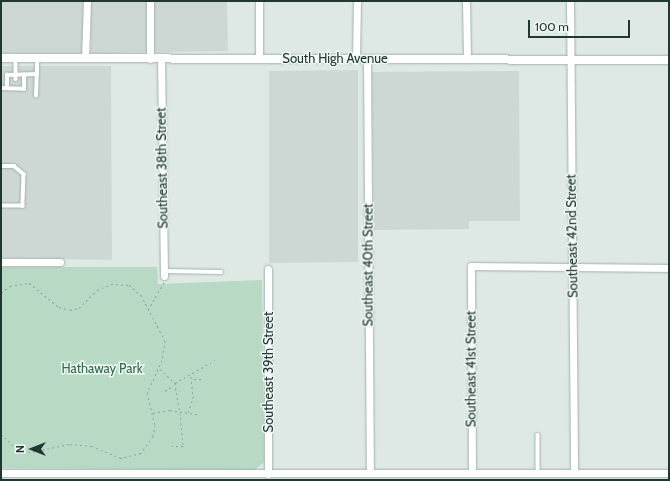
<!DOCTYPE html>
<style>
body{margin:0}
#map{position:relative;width:670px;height:481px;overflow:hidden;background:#dee9e5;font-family:Cabin,sans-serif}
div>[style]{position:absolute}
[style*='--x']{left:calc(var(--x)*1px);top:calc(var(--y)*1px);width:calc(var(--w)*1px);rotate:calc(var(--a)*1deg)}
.built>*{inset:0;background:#cdd8d4}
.green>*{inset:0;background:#b8d9c4}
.path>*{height:1px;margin-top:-0.5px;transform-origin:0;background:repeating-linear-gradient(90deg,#81aaa0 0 2px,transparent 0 5px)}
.roads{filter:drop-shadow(0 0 1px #a2b0ac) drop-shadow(0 0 1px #a2b0ac)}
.service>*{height:3.5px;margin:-1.75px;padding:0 1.75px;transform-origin:1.75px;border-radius:1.75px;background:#fff}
.minor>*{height:7px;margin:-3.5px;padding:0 3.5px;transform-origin:3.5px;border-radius:3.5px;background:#fff}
.tertiary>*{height:8px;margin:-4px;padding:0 4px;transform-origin:4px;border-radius:4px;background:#fff}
span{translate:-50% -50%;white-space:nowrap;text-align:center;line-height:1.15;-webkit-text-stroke:3px #eef6f3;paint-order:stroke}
.street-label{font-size:13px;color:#213733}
.park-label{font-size:13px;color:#2e6b4a}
.frame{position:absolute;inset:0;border:2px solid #213733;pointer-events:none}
.north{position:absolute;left:12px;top:429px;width:40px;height:40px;-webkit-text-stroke:3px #eef6f3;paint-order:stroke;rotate:270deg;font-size:11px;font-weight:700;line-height:16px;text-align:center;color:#213733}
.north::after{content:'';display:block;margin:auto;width:14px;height:18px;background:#213733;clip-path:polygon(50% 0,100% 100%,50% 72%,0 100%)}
.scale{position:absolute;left:528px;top:20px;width:102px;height:18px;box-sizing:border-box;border:2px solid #213733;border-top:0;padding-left:5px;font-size:12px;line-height:14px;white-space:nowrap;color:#213733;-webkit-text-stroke:3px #eef6f3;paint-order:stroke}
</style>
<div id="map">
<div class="built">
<div style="clip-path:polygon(1px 1px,83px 1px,83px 53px,1px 53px)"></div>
<div style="clip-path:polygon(91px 1px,227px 1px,228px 51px,91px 53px)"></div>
<div style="clip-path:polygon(1px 66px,111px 66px,112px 260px,1px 258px)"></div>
<div style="clip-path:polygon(358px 70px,358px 262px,269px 263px,269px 71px)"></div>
<div style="clip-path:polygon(519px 71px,520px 221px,469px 221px,469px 229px,374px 230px,372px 72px)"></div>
</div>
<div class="green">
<div style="clip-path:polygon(1px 267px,157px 267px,158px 284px,262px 280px,264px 462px,255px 470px,1px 468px)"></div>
</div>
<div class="path">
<div style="--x:1;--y:293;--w:11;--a:-38"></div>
<div style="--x:10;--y:286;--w:19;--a:-9"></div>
<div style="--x:29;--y:283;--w:38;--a:39"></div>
<div style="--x:59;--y:307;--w:11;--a:15"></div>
<div style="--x:70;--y:310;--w:9;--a:-13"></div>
<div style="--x:79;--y:308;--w:25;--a:-45"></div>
<div style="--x:97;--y:290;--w:15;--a:-23"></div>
<div style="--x:111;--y:284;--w:18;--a:3"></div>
<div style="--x:129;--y:285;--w:16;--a:40"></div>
<div style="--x:141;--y:295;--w:52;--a:62.4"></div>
<div style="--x:165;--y:341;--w:19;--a:99"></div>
<div style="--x:162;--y:360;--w:36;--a:114"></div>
<div style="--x:147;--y:393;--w:33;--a:76"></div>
<div style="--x:155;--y:425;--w:11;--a:100"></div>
<div style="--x:153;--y:436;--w:21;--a:125"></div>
<div style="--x:141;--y:453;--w:21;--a:166"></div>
<div style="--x:121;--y:458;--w:31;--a:-158"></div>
<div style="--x:92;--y:446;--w:23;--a:-175"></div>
<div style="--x:69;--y:444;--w:40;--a:168"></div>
<div style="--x:30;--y:452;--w:13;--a:-167"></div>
<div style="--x:17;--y:449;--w:22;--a:-137"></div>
<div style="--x:148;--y:310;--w:32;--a:-60"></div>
<div style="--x:160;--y:369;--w:21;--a:43"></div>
<div style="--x:175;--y:383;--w:30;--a:81"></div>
<div style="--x:180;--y:413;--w:33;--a:85"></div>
<div style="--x:183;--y:446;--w:11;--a:180"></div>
<div style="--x:194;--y:379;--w:9;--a:0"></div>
<div style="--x:175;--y:383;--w:46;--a:-29.9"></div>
<div style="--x:165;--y:391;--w:9;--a:-32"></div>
<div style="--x:188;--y:412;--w:15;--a:-70"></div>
<div style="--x:193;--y:398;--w:22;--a:-95"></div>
<div style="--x:153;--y:413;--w:17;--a:-10"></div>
<div style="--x:170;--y:410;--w:30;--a:9"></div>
</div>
<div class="roads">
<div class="service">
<div style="--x:16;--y:58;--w:21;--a:90"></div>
<div style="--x:1;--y:88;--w:23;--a:2"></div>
<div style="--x:24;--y:89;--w:14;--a:-90"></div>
<div style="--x:7;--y:88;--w:13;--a:-90"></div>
<div style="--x:7;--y:75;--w:30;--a:-2"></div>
<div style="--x:36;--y:96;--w:37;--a:-88"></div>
<div style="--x:1;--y:166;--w:13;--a:0"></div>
<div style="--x:14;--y:166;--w:13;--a:39"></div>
<div style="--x:24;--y:174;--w:32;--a:92"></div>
<div style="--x:23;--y:206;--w:22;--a:180"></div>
<div style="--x:164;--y:271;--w:57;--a:1"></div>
<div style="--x:538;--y:435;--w:37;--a:90"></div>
</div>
<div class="minor">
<div style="--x:466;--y:1;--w:57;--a:89"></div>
<div style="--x:570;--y:1;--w:471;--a:89.5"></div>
<div style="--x:85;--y:58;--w:57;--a:-88"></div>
<div style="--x:259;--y:58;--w:57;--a:-90"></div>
<div style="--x:356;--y:58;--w:57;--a:-89"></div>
<div style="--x:367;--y:58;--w:414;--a:89.6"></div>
<div style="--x:150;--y:59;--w:58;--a:-90"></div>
<div style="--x:161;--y:59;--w:217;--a:89.2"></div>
<div style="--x:1;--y:262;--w:59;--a:0"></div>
<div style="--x:268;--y:269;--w:205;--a:90"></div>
<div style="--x:472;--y:472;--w:206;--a:-90.3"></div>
<div style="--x:471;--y:266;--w:198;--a:0.6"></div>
<div style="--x:1;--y:473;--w:668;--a:0"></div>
</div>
<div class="tertiary">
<div style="--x:1;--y:58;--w:668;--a:0.17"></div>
</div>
</div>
<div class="street-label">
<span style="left:335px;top:58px">South High Avenue</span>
<span style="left:162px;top:168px;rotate:-91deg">Southeast 38th Street</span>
<span style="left:572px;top:236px;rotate:-91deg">Southeast 42nd Street</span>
<span style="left:368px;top:265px;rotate:-90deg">Southeast 40th Street</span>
<span style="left:471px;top:369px;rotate:-90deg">Southeast 41st Street</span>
<span style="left:268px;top:372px;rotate:-90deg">Southeast 39th Street</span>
</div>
<div class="park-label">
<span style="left:102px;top:368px">Hathaway Park</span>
</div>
<div class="frame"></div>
<div class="north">N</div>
<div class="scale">100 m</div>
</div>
